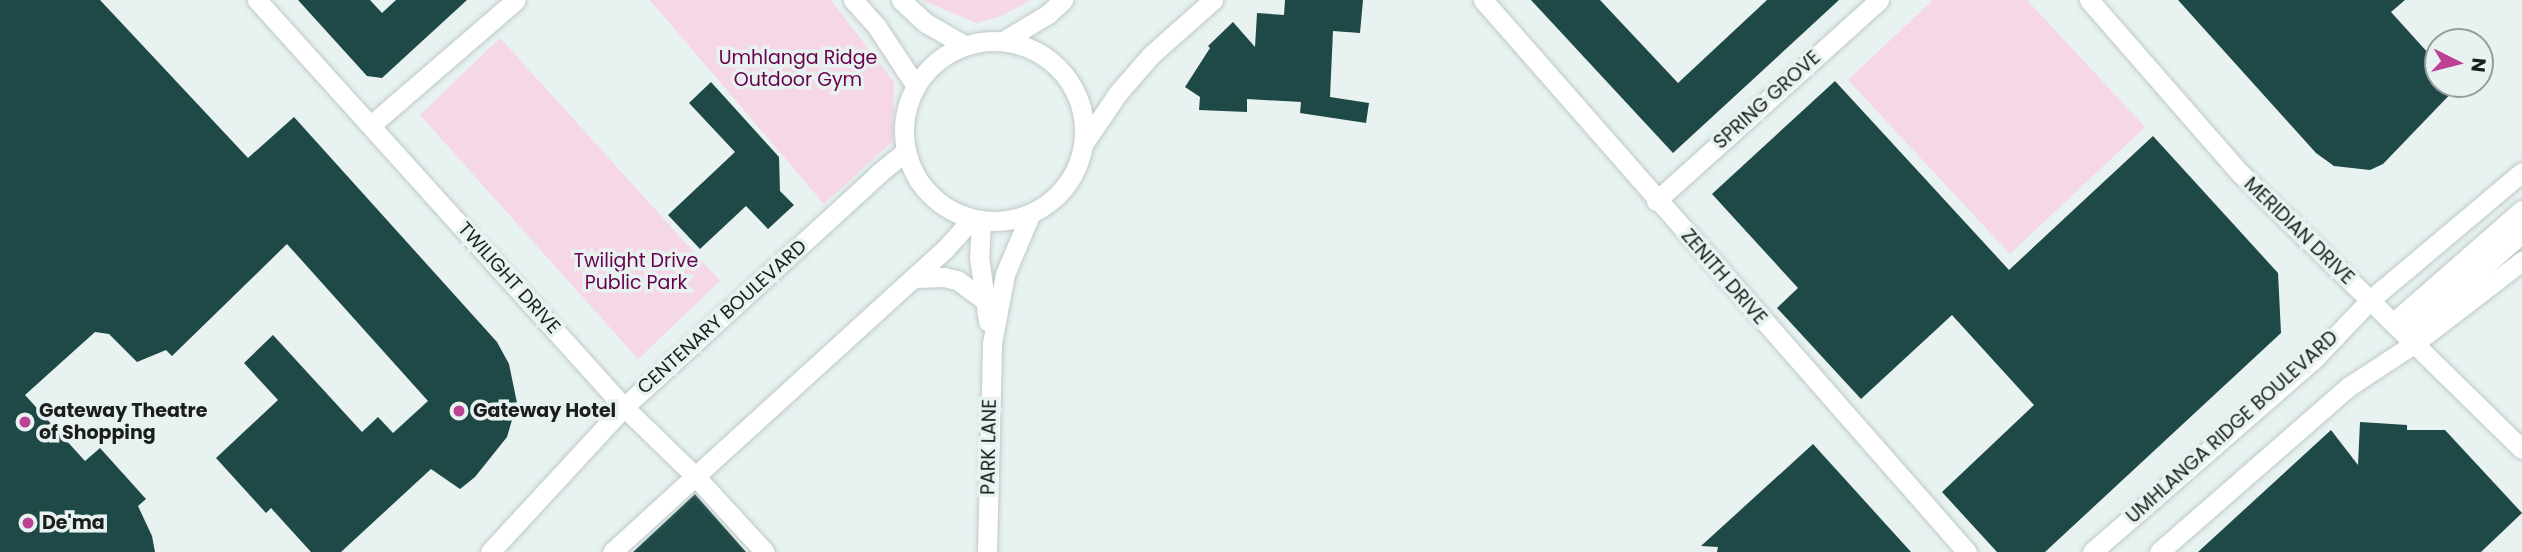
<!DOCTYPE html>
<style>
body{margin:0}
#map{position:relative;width:2522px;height:552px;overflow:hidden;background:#e7f2f1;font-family:Poppins,sans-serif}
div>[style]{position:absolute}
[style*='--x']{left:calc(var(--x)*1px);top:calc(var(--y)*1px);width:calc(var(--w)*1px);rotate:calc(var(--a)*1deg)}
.green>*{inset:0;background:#f5d7e7}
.building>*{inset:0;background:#1e4946}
.roads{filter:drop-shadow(0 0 2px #bec9c8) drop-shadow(0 0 2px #bec9c8)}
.street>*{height:19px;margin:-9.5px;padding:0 9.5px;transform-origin:9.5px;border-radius:9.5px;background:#fff}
.street>.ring{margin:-9.5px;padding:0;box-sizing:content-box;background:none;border:19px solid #fff;border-radius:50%}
.dots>*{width:19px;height:19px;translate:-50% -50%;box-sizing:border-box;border:4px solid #e7f2f1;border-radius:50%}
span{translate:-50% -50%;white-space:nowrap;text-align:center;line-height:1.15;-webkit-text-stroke:7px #e7f2f1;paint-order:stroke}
.park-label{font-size:19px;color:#69004c}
.street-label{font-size:19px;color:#1a1e1e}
.poi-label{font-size:19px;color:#1a1e1e;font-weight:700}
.left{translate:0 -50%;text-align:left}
.north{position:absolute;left:2424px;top:28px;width:70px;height:70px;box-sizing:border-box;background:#e7f2f1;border:2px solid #959d9d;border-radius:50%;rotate:96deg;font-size:19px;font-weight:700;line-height:28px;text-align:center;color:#1a1e1e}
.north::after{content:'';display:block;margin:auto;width:24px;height:32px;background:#be4293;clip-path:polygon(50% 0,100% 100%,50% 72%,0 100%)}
</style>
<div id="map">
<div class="green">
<div style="clip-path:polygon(650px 0,831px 0,894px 82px,893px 141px,824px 204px)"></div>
<div style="clip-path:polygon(922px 0,1030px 0,1004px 15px,976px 23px)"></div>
<div style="clip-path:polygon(1933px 0,2027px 0,2145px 127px,2010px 254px,1848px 80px)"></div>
<div style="clip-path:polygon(500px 38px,720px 281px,638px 359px,420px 115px)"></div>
</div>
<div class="building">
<div style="clip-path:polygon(0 0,100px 0,248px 158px,294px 117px,497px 342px,509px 364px,517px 403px,507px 437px,475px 477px,460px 489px,431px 469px,341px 552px,311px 552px,271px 508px,266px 513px,216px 458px,278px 400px,244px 363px,273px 335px,362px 432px,378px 417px,393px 433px,428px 401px,287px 244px,172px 356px,166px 350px,137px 362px,109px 334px,95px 332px,25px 395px,85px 461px,100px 448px,146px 499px,138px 506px,152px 536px,155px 552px,0 552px)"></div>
<div style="clip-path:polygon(298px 0,370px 0,382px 13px,396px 0,467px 0,382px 78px,367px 76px)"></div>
<div style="clip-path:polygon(1285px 0,1363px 0,1360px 33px,1333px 31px,1330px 97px,1369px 103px,1366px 123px,1300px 113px,1301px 102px,1247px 99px,1247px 112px,1199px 110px,1200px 97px,1185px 87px,1210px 48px,1208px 46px,1233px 22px,1255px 47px,1257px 13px,1284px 15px)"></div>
<div style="clip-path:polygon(1531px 0,1600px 0,1678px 83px,1767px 0,1839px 0,1673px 153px)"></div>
<div style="clip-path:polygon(2178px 0,2405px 0,2391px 12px,2438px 64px,2438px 84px,2460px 84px,2383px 164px,2370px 170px,2334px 166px,2316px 153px)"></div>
<div style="clip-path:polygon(1835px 81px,2009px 270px,2153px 136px,2278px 273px,2281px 333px,2045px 552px,1997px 552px,1942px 492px,2034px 405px,1952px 315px,1861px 399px,1777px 308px,1798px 288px,1712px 194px)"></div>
<div style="clip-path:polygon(711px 82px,779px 157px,780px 191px,794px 205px,768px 229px,746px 206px,700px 249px,668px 215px,735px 152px,689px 103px)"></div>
<div style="clip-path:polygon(2360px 422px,2407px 425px,2407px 430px,2445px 430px,2522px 513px,2481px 552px,2198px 552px,2331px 430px,2358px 465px)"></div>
<div style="clip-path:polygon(1813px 444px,1911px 552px,1717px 552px,1718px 547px,1701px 546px)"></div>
<div style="clip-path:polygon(695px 494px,746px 552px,633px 552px)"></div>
</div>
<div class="roads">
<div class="street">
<div style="--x:257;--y:0;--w:548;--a:47.96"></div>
<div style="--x:624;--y:407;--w:99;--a:44.2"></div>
<div style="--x:695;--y:476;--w:103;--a:47.4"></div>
<div style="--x:853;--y:0;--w:36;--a:48"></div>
<div style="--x:877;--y:27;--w:71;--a:56.5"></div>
<div style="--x:901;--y:0;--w:34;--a:43"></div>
<div style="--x:926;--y:23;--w:44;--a:30.1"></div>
<div style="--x:1483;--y:0;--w:734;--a:48.76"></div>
<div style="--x:2089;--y:0;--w:231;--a:48.9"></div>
<div style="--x:2241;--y:174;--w:393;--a:44.4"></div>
<div style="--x:1005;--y:40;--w:50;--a:-31.2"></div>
<div style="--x:1048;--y:14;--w:21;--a:-43"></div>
<div class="ring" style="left:904px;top:41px;width:161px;height:161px"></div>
<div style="--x:371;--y:125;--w:191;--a:-40.8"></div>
<div style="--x:1084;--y:143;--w:60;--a:-55.8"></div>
<div style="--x:1118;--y:93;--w:50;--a:-49"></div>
<div style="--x:1151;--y:55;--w:83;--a:-41.6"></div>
<div style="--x:1656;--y:201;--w:300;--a:-42"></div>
<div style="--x:981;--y:222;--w:35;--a:93"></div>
<div style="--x:979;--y:257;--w:65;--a:82"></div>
<div style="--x:914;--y:278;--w:30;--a:-2"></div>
<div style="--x:944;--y:277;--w:13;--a:13"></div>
<div style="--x:957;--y:280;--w:34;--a:36"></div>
<div style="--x:2394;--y:322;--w:170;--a:-41.2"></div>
<div style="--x:2407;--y:335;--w:154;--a:-41.6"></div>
<div style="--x:490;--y:552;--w:197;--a:-47.3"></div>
<div style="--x:624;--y:407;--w:346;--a:-42.5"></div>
<div style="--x:879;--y:173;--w:33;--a:-39"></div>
<div style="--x:612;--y:552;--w:450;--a:-42.3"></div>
<div style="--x:945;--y:249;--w:40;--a:-48"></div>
<div style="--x:987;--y:552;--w:209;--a:-88.6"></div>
<div style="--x:992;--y:343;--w:70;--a:-79.3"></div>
<div style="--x:1005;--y:274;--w:64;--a:-67"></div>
<div style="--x:2092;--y:552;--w:291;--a:-41"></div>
<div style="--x:2312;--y:361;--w:84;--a:-46.4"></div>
<div style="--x:2370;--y:300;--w:199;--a:-40.1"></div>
<div style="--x:2159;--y:552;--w:251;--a:-41.1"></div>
<div style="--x:2348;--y:387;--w:80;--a:-33.3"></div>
<div style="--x:2415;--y:343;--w:135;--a:-37.5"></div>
</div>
</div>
<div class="dots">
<div style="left:459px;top:411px;background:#be4293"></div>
<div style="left:25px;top:422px;background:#be4293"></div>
<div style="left:28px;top:523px;background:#be4293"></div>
</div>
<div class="park-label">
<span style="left:798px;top:69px">Umhlanga Ridge<br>Outdoor Gym</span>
<span style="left:636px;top:272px">Twilight Drive<br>Public Park</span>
</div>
<div class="street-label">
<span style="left:1767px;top:100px;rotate:-42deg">SPRING GROVE</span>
<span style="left:2299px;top:231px;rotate:44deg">MERIDIAN DRIVE</span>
<span style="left:1724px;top:277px;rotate:49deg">ZENITH DRIVE</span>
<span style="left:509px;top:278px;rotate:48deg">TWILIGHT DRIVE</span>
<span style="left:722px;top:317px;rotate:-42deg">CENTENARY BOULEVARD</span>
<span style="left:2232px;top:427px;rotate:-42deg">UMHLANGA RIDGE BOULEVARD</span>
<span style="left:989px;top:447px;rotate:-89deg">PARK LANE</span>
</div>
<div class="poi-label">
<span class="left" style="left:39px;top:422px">Gateway Theatre<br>of Shopping</span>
<span class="left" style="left:473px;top:411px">Gateway Hotel</span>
<span class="left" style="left:42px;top:523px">De'ma</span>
</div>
<div class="north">N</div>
</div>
